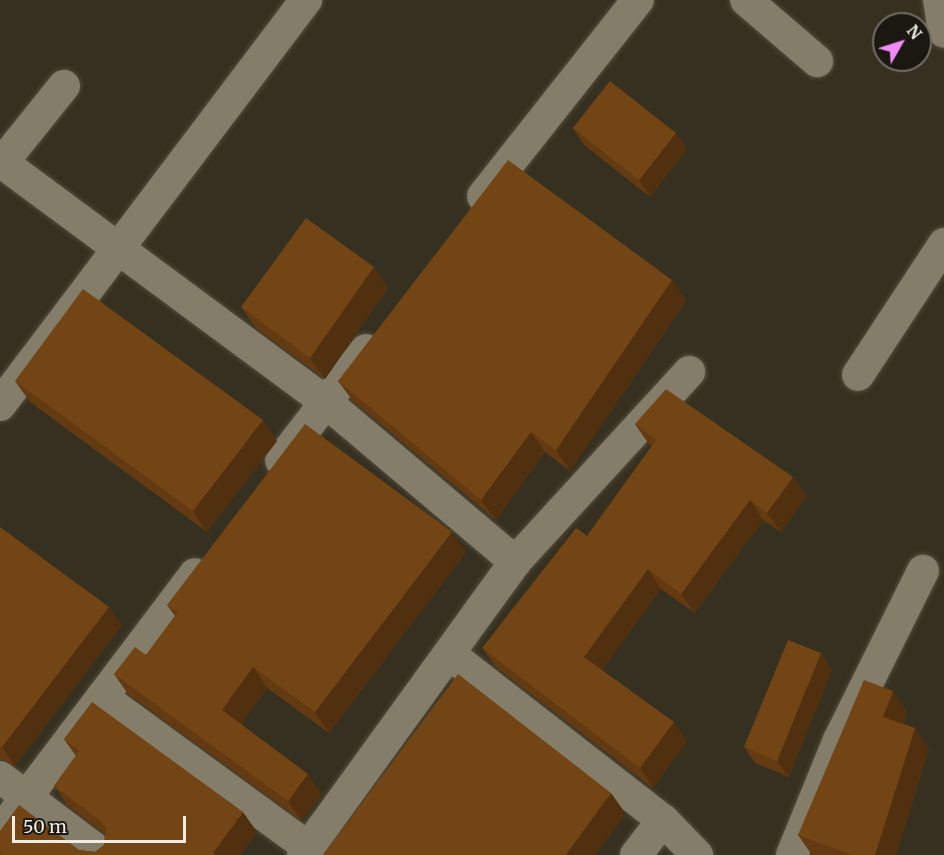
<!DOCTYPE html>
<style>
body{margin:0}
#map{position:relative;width:944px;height:855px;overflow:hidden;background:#363020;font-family:Merriweather,serif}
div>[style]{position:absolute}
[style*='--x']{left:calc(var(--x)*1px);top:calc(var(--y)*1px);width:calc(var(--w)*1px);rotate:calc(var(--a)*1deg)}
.roads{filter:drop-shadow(0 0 2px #504b3c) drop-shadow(0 0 2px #504b3c)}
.minor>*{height:32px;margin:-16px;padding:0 16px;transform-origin:16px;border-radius:16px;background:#837d6a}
.wall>*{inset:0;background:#633a11}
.shaded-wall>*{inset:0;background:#50300e}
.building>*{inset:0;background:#734414}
span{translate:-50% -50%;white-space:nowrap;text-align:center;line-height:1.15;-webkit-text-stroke:6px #1b1811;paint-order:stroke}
.north{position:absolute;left:872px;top:12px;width:60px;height:60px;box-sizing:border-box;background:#1b1811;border:2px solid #706d65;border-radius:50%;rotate:51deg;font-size:16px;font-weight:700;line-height:24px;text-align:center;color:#f0ece2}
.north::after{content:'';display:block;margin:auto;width:21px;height:27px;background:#f08bf6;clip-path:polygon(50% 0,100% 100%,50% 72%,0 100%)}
.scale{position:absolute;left:12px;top:816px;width:174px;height:27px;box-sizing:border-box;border:3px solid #f0ece2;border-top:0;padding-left:8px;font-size:18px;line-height:21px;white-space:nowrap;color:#f0ece2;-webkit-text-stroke:4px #1b1811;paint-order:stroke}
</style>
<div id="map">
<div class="roads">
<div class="minor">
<div style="--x:746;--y:0;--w:94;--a:40.7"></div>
<div style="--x:939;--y:0;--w:32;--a:81"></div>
<div style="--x:0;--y:161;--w:405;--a:36.5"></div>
<div style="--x:326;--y:402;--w:248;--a:40.2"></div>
<div style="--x:2;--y:163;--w:99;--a:-51.2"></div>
<div style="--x:483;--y:196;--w:250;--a:-51.7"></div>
<div style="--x:858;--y:375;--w:157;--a:-56.7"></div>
<div style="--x:0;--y:405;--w:508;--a:-52.93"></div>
<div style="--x:281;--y:460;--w:139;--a:-52.3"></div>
<div style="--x:452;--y:656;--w:267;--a:37.9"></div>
<div style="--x:663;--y:820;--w:49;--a:45.8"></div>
<div style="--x:102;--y:697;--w:256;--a:36.1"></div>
<div style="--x:0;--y:777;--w:129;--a:37.1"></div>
<div style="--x:0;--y:832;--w:323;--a:-52.9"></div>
<div style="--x:303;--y:855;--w:362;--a:-54.1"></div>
<div style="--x:515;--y:562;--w:258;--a:-47.5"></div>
<div style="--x:636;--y:855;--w:44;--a:-52.4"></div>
<div style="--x:792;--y:855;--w:124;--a:-67.8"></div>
<div style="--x:839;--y:740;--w:189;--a:-63.6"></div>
</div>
</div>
<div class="wall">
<div style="clip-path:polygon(573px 128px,676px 133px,687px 149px,650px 197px,584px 145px)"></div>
<div style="clip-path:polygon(672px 280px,686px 301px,570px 471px,545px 452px,496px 520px,353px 401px,338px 381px)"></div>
<div style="clip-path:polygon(388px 288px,325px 379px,256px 328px,241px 307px)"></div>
<div style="clip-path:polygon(15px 381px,277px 441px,207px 532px,30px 402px)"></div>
<div style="clip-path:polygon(635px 424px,807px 496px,781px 532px,763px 520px,695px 613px,661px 589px,602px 670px,687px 741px,653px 788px,496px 667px,482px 648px,587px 536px,652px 446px,648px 443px)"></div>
<div style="clip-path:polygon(0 527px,122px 625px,15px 766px,2px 759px,0 760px)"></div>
<div style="clip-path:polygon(466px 552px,329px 733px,267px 688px,241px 724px,322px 794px,302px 821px,128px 694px,114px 674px,146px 655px,175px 616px,167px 605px)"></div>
<div style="clip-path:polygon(821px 653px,832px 670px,789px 777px,755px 763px,744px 747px)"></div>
<div style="clip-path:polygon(893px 691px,907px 712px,903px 724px,915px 728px,929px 749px,896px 855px,812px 855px,798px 835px)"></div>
<div style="clip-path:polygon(64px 739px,257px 832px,240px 855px,0 855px,0 831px,79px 850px,95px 852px,104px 845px,105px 834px,68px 806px,54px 786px,76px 756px)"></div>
</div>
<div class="shaded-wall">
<div style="clip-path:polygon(676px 133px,687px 149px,650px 197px,639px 180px)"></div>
<div style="clip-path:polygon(374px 267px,388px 288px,325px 379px,310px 358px)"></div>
<div style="clip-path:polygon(672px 280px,686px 301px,570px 471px,556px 450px)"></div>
<div style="clip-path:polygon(263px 420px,277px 441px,207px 532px,193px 511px)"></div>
<div style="clip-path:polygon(531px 432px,545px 452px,496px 520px,481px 500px)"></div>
<div style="clip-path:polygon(793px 477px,807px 496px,781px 532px,767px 513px)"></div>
<div style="clip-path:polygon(750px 500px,763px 520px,695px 613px,681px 594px)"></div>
<div style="clip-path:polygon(452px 532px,466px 552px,329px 733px,315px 712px)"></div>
<div style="clip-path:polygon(648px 569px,661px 589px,598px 676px,584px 657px)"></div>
<div style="clip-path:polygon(109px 607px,122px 625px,15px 766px,2px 747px)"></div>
<div style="clip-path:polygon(821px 653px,832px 670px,789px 777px,777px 761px)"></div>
<div style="clip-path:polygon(253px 667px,267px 688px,236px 731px,222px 710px)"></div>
<div style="clip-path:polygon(893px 691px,907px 712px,898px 738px,883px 717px)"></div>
<div style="clip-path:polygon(674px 722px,687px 741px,653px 788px,640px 768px)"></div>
<div style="clip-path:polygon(915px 728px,929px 749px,896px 855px,875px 855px)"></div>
<div style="clip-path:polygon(308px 774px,322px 794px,302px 821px,288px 801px)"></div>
<div style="clip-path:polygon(611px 793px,626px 814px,595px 855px,566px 855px)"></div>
<div style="clip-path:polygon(243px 812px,257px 832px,240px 855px,215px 855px,213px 853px)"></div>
</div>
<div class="building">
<div style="clip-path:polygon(610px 81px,676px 133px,639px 180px,573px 128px)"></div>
<div style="clip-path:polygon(508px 160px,672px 280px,556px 450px,531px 432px,481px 500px,338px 381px)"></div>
<div style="clip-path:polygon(306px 218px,374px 267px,310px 358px,241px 307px)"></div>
<div style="clip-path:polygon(83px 289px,263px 420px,193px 511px,15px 381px)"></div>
<div style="clip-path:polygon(666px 389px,793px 477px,767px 513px,750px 500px,681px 594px,648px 569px,584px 657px,674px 722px,640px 768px,482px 648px,576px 528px,587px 536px,656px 440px,635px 424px)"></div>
<div style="clip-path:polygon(305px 424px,452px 532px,315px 712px,253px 667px,222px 710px,308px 774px,288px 801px,114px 674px,135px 647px,146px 655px,178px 612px,167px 605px)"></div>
<div style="clip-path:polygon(0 527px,109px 607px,2px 747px,0 746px)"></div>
<div style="clip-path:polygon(788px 640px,821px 653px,777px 761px,744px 747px)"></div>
<div style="clip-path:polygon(458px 674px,611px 793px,566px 855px,323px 855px)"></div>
<div style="clip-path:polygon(864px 680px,893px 691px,883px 717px,915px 728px,875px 855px,852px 855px,798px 835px)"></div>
<div style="clip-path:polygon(92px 702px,243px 812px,213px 853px,216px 855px,1px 855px,2px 854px,0 853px,0 831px,19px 805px,79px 850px,95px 852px,104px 845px,106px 828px,100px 821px,54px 786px,79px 751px,64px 739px)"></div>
</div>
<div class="north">N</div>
<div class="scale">50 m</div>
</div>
